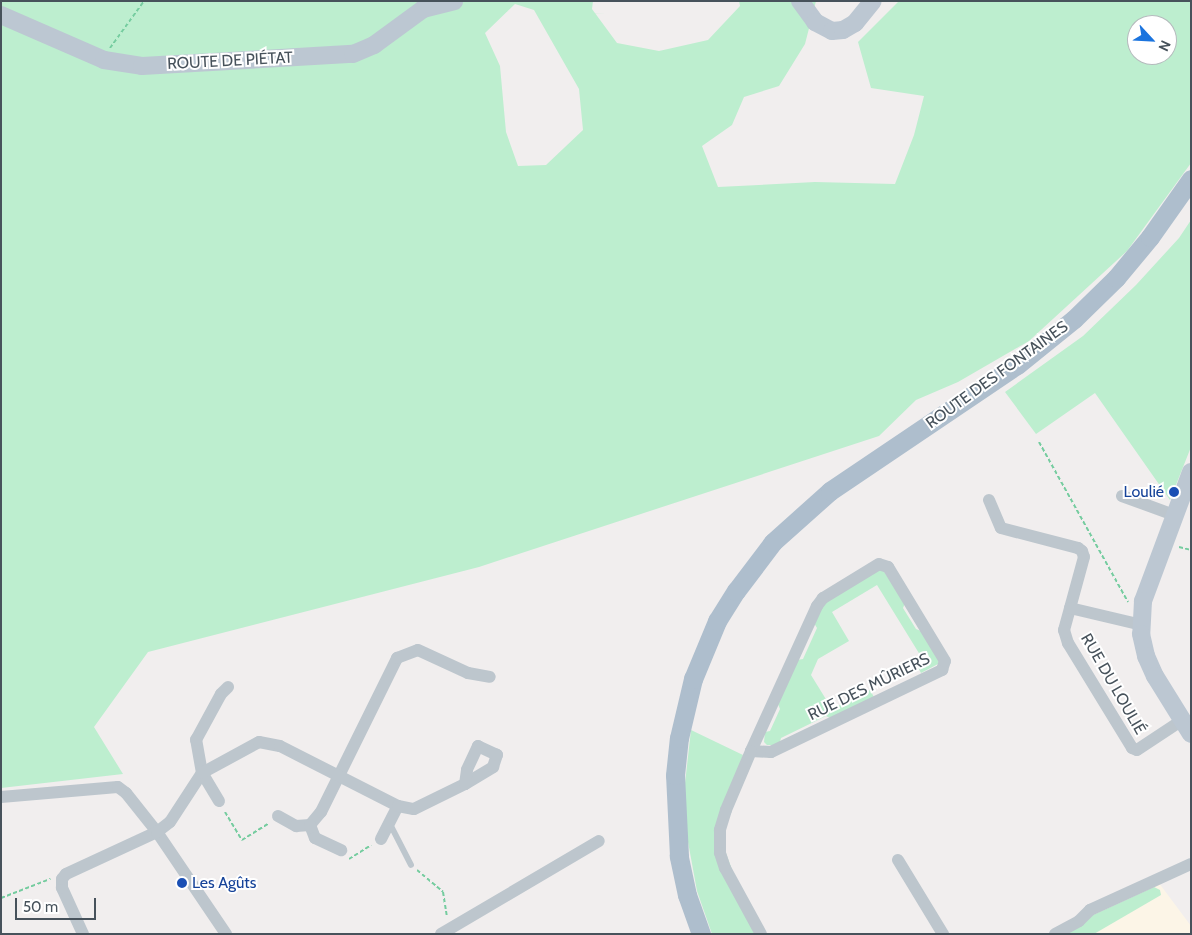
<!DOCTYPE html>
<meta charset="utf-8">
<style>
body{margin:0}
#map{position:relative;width:1192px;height:935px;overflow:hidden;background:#f1eeee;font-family:Cabin,sans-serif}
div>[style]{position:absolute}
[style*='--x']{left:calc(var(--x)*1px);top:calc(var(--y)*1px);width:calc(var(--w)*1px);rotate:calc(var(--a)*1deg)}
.commercial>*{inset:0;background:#fcf5e7}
.green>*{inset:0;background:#bdeecf}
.path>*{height:2px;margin-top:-1px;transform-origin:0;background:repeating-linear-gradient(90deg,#75cc9f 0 4px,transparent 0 6.5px)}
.lane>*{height:6px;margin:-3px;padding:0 3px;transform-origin:3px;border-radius:3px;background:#bdc6cd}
.street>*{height:12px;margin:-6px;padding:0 6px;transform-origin:6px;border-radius:6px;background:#bdc6cd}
.secondary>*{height:18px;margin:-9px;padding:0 9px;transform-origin:9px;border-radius:9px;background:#bcc7d2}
.primary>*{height:19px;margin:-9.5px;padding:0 9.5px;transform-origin:9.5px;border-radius:9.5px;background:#aebecd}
.dots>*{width:14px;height:14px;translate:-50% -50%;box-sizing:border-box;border:2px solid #fff;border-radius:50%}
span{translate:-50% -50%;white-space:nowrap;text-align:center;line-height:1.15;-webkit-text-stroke:4px #fff;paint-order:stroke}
.street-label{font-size:16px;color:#47525b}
.transit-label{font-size:16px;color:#164399}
.right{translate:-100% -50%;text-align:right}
.left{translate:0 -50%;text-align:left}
.frame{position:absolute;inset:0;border:2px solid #47525b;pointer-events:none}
.north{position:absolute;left:1127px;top:15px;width:50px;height:50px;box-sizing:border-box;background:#fff;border:1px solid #b5babd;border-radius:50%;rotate:115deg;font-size:14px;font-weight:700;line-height:20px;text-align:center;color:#47525b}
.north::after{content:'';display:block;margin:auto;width:18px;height:22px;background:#1b74de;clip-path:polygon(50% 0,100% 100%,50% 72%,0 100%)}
.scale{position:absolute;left:15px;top:898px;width:81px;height:22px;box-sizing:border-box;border:2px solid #47525b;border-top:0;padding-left:6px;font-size:15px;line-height:18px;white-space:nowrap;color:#47525b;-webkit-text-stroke:4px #fff;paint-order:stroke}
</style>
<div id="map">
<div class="commercial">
<div style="clip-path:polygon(1156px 879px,1191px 926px,1191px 934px,1055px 934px)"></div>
</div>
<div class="green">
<div style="clip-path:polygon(evenodd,1px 1px,593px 1px,592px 9px,617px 43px,659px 51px,708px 40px,740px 6px,739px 1px,816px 1px,805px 44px,779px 86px,744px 97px,732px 125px,702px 146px,718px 187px,815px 182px,895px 184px,914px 135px,924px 96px,871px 88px,858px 42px,899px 1px,1191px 1px,1191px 163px,1127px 251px,1029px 341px,958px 382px,916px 400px,879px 436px,479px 567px,148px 652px,94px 727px,123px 774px,1px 788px,1px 1px,515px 4px,534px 10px,579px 89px,583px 130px,546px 165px,518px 166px,506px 132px,500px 66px,485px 33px,515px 4px,1px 1px,1137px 25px,1167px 25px,1167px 55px,1137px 55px,1137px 25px)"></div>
<div style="clip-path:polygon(1191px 220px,1191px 447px,1170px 500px,1095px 393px,1036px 434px,1005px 392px,1083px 336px,1136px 285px,1179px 238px)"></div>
<div style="clip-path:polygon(876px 569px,883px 570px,905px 603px,903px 608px,916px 629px,921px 631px,939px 660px,938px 664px,921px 673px,918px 667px,925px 663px,877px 585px,832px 612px,849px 641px,818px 659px,811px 675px,832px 709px,870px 690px,874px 697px,830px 718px,826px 716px,781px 738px,780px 742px,773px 745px,767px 745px,764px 742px,765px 732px,770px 731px,780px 709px,778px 704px,797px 660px,803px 659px,817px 628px,814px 623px,823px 604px)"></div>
<div style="clip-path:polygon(691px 730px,743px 755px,717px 829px,756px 934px,712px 934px,697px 891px,686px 831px,684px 792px)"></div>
<div style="clip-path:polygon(1154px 887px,1160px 890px,1161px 895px,1094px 934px,1066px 934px,1093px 915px)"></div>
</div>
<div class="path">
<div style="--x:110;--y:48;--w:58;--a:-54.1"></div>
<div style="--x:1039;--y:442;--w:183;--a:60.9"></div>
<div style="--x:1179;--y:547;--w:12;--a:14"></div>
<div style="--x:225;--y:812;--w:33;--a:59"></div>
<div style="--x:242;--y:840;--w:32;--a:-32"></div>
<div style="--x:349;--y:859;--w:26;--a:-32"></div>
<div style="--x:417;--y:870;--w:34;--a:40"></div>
<div style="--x:443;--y:892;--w:26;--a:81"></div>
<div style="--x:1;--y:898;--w:53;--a:-21.2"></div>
</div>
<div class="lane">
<div style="--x:390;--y:824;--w:46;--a:62.9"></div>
</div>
<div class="street">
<div style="--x:1122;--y:496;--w:55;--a:20.1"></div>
<div style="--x:989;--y:500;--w:30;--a:67"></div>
<div style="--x:1001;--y:528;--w:80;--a:14.6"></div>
<div style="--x:1078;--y:548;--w:5;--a:37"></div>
<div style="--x:1082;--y:551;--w:6;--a:72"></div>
<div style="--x:1084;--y:557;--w:76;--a:105.3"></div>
<div style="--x:1064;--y:630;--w:14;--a:73"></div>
<div style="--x:1068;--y:643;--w:123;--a:58.6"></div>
<div style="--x:1132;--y:748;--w:5;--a:22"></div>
<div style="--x:1137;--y:750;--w:53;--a:-33.4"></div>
<div style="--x:1070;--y:608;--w:74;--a:13.3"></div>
<div style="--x:751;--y:751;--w:20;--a:3"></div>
<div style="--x:771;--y:752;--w:190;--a:-25.6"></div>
<div style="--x:942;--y:670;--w:9;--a:-72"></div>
<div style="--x:945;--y:661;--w:110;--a:-121.2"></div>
<div style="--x:888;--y:567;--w:9;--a:-162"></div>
<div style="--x:879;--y:564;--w:66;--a:148.7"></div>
<div style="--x:823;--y:598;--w:10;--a:127"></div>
<div style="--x:817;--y:606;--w:159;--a:114.5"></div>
<div style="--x:751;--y:751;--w:64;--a:113"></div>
<div style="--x:726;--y:810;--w:21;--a:107"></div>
<div style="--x:720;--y:830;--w:23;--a:90"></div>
<div style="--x:720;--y:853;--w:16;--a:72"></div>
<div style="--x:725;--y:868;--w:75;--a:61.4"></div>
<div style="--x:1;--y:797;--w:117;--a:-4.9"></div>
<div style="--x:118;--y:787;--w:10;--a:37"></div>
<div style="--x:126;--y:793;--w:50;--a:51.5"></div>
<div style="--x:157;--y:832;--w:123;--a:55.9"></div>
<div style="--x:219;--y:801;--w:33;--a:-121"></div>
<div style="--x:202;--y:773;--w:34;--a:-100"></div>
<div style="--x:196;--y:740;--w:52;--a:-61.5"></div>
<div style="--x:221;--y:694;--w:10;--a:-45"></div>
<div style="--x:278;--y:816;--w:21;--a:29"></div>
<div style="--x:296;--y:826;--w:14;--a:-4"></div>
<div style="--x:310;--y:825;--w:17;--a:-50"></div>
<div style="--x:321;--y:812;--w:172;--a:-63.7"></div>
<div style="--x:397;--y:658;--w:22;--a:-21"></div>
<div style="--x:418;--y:650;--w:55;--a:24.7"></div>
<div style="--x:468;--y:673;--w:22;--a:10"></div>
<div style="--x:310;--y:825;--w:14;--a:69"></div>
<div style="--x:315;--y:838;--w:29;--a:25"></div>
<div style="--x:381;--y:839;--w:37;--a:-63"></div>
<div style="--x:898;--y:860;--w:87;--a:58.7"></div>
<div style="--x:83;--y:934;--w:51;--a:-114.5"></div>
<div style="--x:62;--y:888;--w:9;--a:-90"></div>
<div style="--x:62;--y:879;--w:6;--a:-51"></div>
<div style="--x:66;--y:874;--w:100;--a:-24.8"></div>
<div style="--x:157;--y:832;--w:16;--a:-38"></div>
<div style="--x:170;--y:822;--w:59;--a:-56.9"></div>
<div style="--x:202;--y:773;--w:65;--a:-28.5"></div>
<div style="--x:259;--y:742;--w:21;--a:11"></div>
<div style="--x:280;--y:746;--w:132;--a:27"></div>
<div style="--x:398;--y:806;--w:16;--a:11"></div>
<div style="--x:414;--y:809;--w:57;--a:-26.1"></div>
<div style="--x:465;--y:784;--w:33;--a:-31"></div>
<div style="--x:493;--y:767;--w:13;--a:-72"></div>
<div style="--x:497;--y:755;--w:21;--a:-155"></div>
<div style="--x:478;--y:746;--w:26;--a:115"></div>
<div style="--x:467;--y:770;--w:14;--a:98"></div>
<div style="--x:441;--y:934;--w:183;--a:-30.5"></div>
<div style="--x:1055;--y:934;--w:27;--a:-28"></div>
<div style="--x:1079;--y:921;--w:16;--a:-45"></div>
<div style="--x:1090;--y:910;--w:111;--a:-24.5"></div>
</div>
<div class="secondary">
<div style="--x:800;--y:1;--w:26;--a:54"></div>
<div style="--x:815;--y:22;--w:19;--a:28"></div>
<div style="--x:832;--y:31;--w:11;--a:-5"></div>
<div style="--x:843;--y:30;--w:14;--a:-30"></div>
<div style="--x:855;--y:23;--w:28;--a:-51"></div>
<div style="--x:1;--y:15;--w:112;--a:23.6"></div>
<div style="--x:104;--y:60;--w:38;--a:9"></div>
<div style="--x:142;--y:66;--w:211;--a:-3.3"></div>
<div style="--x:353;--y:54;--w:23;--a:-23"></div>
<div style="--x:374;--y:45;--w:61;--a:-36.3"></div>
<div style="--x:423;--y:9;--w:32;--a:-14"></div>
<div style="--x:1191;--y:472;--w:138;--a:110.4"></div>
<div style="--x:1143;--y:601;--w:33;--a:93"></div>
<div style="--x:1141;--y:634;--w:23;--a:77"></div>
<div style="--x:1146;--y:656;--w:22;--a:66"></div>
<div style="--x:1155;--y:676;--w:68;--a:58.2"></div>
</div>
<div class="primary">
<div style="--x:701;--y:934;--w:41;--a:-109.7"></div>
<div style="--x:687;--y:895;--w:40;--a:-102"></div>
<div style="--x:679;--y:856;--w:81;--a:-92.8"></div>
<div style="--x:675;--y:775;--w:37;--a:-84"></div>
<div style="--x:679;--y:738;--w:61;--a:-76.7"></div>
<div style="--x:693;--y:679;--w:63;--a:-67.5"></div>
<div style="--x:717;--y:621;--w:36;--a:-58"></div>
<div style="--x:736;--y:591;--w:61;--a:-52.9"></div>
<div style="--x:773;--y:542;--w:76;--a:-41.8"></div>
<div style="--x:830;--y:491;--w:225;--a:-34"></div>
<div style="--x:1017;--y:365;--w:73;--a:-38.9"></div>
<div style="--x:1074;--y:319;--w:59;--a:-44.3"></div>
<div style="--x:1116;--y:278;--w:53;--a:-50.3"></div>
<div style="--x:1150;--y:237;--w:71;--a:-54.7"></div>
</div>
<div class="dots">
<div style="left:1174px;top:492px;background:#1a4fb4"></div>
<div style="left:182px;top:883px;background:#1a4fb4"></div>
</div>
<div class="street-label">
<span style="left:230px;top:61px;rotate:-3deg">ROUTE DE PIÉTAT</span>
<span style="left:997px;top:375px;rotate:-36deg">ROUTE DES FONTAINES</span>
<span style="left:1113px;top:684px;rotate:60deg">RUE DU LOULIÉ</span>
<span style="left:869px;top:687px;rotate:-26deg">RUE DES MÛRIERS</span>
</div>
<div class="transit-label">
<span class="right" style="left:1164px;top:492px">Loulié</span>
<span class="left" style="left:192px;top:883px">Les Agûts</span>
</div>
<div class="frame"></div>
<div class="north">N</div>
<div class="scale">50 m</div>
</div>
